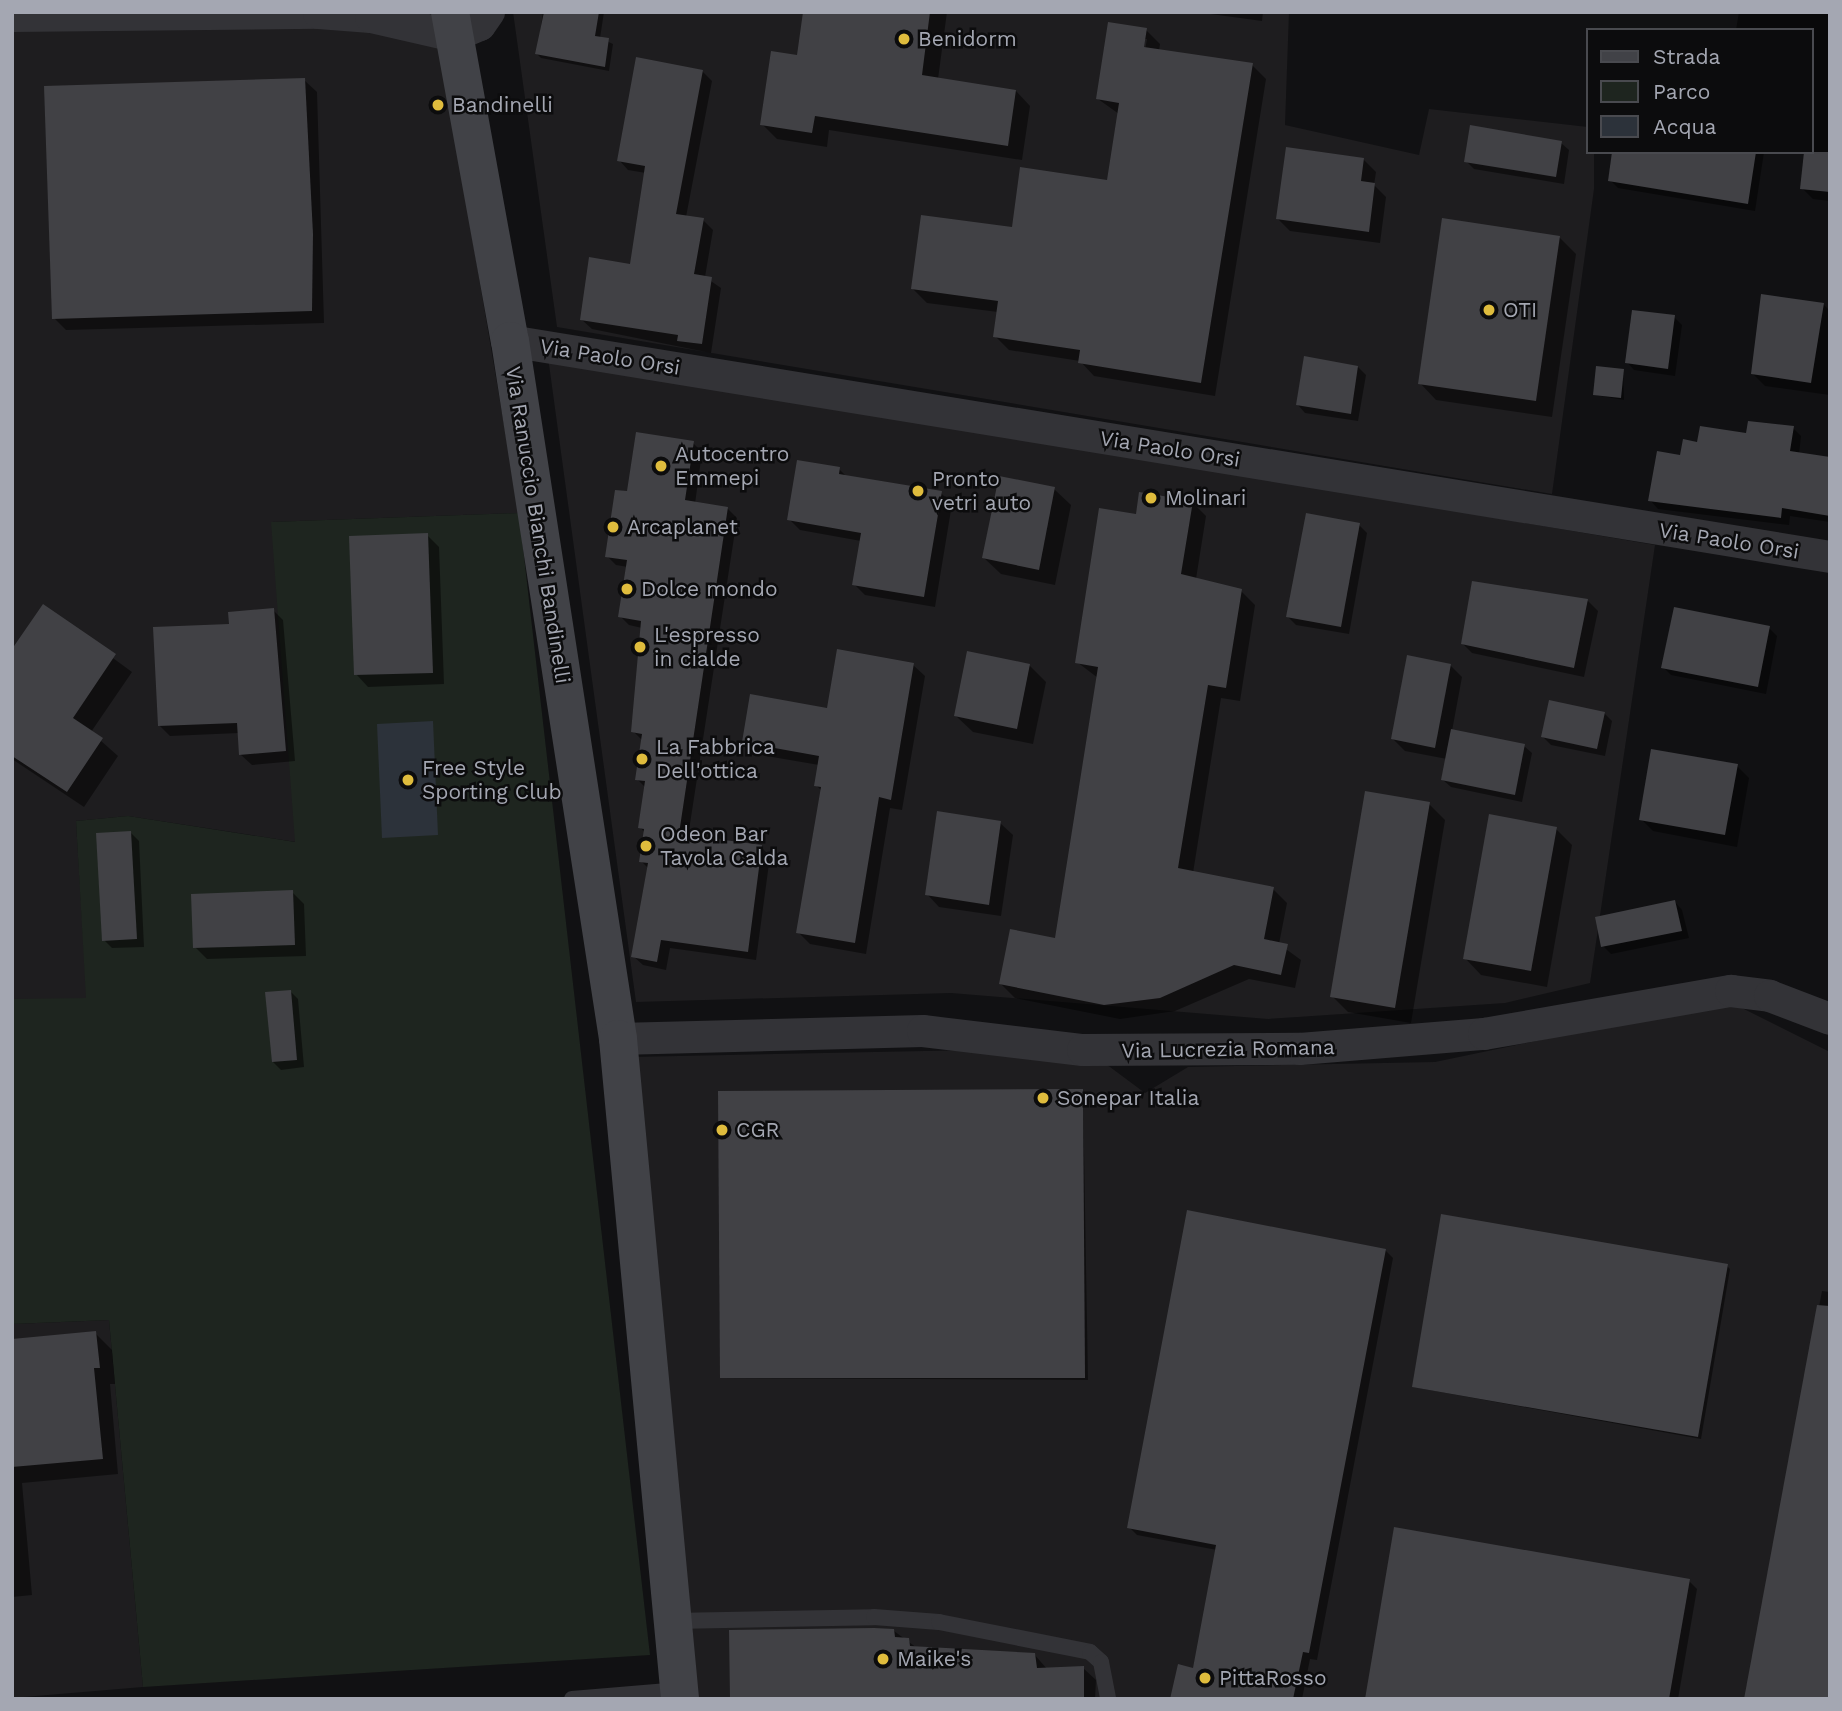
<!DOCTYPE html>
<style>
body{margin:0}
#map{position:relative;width:1842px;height:1711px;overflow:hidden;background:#111113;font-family:"Work Sans",sans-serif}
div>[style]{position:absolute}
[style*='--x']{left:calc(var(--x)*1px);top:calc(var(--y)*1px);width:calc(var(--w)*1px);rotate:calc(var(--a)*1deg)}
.built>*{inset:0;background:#1e1d1f}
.green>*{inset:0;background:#1e251f}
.water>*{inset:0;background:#2c323a}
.shadow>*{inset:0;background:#0007}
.building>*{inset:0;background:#414145}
.lane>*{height:16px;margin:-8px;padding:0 8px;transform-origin:8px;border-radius:8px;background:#333337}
.street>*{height:32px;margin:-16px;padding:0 16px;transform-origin:16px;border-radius:16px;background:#333337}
.secondary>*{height:38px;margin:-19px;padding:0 19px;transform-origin:19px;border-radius:19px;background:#414247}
.dots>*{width:19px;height:19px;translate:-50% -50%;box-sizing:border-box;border:4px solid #0c0c0d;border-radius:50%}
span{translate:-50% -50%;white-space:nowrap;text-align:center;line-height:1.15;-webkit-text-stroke:5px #0c0c0d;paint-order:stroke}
.poi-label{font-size:21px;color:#a4a7b2}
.left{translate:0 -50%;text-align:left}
.street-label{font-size:21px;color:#a4a7b2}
.frame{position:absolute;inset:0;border:14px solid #a4a7b2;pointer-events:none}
.legend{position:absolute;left:1586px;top:28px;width:228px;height:126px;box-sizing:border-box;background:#0c0c0d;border:2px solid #494a4f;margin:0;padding:9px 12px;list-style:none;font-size:21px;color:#a4a7b2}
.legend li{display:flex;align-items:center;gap:14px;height:35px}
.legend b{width:35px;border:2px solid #494a4f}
</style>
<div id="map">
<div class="built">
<div style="clip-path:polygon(12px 12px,434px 12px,519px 513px,272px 522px,296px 842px,128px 816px,76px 821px,87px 999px,12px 999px)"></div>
<div style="clip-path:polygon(513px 12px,1289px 12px,1285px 125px,1419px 155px,1429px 109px,1588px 127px,1588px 152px,1594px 152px,1594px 189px,1552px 494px,557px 327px)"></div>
<div style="clip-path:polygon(548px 357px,1655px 545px,1590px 983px,1505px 1003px,1268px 1019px,951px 993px,636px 1002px)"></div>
<div style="clip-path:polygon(1728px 1001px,1830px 1052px,1830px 1699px,694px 1699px,630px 1057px,975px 1050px,1106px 1064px,1145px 1093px,1188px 1067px,1435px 1062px)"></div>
<div style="clip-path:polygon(109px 1320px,143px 1687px,12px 1698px,12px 1324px)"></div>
</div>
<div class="green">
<div style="clip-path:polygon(519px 513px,650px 1655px,143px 1687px,109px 1320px,12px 1324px,12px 999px,86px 998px,76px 821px,128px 816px,295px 842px,271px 522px)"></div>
</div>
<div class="water">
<div style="clip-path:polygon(433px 721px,438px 835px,382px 838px,377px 724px)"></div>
</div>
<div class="shadow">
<div style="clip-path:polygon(543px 12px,604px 12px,600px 38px,613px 44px,609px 71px,541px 58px,537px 54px)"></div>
<div style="clip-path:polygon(805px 12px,947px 12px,938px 79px,1016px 91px,1030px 106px,1022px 160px,829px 130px,827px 147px,777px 139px,762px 124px,799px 57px)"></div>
<div style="clip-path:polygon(1196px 12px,1263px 12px,1262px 21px)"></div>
<div style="clip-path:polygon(1739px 12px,1830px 12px,1830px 201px,1813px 199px,1802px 188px,1812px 152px,1812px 30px,1736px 30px)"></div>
<div style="clip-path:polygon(evenodd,1146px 30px,1160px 44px,1159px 51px,1252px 65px,1266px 79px,1215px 396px,1094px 376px,1080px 361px,1009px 350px,995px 336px,998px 312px,927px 303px,913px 289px,1014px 229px,1108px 181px,1119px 114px,1098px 99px,1146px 30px,1143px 39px,1147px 39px,1144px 56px,1143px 39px)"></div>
<div style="clip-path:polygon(702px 71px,712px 81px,686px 217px,703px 220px,713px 230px,705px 277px,721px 288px,711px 353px,592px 329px,582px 320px,632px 266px,646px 173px,628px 170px,619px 160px)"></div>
<div style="clip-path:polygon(304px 80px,317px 92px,324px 323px,66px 330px,54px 318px)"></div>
<div style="clip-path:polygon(1561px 143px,1569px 150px,1564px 184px,1474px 169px,1466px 161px)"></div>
<div style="clip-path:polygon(1614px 152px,1764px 152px,1755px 211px,1618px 188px,1610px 180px)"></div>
<div style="clip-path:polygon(1363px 159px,1376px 172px,1374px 185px,1386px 197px,1380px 243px,1290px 231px,1278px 219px)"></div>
<div style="clip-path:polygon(1559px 237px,1576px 254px,1552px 417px,1436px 400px,1420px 383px)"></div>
<div style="clip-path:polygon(1823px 304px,1830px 311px,1830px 395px,1765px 386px,1753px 374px)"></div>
<div style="clip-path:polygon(1674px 317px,1682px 325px,1675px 376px,1634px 370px,1627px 362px)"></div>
<div style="clip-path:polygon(1358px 367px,1366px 375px,1358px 421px,1305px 413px,1298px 405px)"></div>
<div style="clip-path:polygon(1623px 371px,1624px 400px,1595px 395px)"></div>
<div style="clip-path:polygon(1793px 428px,1801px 436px,1799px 454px,1830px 459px,1830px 522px,1790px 516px,1789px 525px,1658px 509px,1650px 500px,1681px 457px,1699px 444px)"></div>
<div style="clip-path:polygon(693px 443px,702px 452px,695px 504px,728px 509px,737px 518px,688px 837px,761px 847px,770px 856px,756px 960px,670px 948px,666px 970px,643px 965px,633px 956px,649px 869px,641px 861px,645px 833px,640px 827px,646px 788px,637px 779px,643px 741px,633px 731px,642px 628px,629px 625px,620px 616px,628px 567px,616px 565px,607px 556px,629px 493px)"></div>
<div style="clip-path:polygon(839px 469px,847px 477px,941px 493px,952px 504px,935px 607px,865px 595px,854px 584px,861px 541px,800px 530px,789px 519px)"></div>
<div style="clip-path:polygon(1054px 489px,1071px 505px,1055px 585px,1001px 574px,984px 558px)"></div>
<div style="clip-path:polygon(1192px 502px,1206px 516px,1196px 579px,1241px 591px,1255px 605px,1240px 701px,1221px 698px,1193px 873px,1273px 889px,1287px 903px,1279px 944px,1301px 960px,1295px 988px,1249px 979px,1175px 1011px,1120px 1019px,1015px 998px,1001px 984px,1056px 940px,1098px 678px,1077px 662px,1137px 516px)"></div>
<div style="clip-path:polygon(1359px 525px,1367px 533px,1349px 634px,1296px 625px,1288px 617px)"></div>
<div style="clip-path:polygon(427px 535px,439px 547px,444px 684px,368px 687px,356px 674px)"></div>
<div style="clip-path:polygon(1588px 601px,1598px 611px,1584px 677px,1472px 653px,1462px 643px)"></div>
<div style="clip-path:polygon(43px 607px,132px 672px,91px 732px,118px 756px,84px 807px,12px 759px,12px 653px)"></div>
<div style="clip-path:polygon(273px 610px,283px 620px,295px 761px,252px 765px,241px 755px,239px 733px,170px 736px,159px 725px,230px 625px)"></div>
<div style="clip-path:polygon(1769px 628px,1777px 636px,1766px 694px,1671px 675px,1663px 667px)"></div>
<div style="clip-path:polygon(913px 665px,925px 676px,902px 810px,890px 808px,866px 954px,810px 944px,798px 932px,822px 791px,816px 785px,819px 765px,755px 754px,744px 742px,829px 710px)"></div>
<div style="clip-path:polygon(1029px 665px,1046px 682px,1033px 744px,973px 732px,956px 716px)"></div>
<div style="clip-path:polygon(1450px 665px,1462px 677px,1452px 731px,1524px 746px,1532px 753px,1522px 802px,1451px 787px,1443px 780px,1447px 759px,1405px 751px,1393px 739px)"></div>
<div style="clip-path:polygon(1604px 713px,1612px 721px,1605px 756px,1551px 745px,1543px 737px)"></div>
<div style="clip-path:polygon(1737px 766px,1749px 778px,1737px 847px,1653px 831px,1641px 819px)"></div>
<div style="clip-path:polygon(1429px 804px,1445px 820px,1411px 1023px,1348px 1012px,1332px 996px)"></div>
<div style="clip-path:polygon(1000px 823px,1013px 835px,1001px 916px,939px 907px,927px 894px)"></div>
<div style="clip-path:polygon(1556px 829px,1572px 845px,1547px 987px,1481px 975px,1465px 958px)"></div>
<div style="clip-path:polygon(131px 833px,139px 841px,144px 947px,112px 948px,104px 940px)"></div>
<div style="clip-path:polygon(292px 892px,304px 904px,306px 956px,207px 959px,195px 947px)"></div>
<div style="clip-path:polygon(1675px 902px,1682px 910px,1689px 938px,1611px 954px,1603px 946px)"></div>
<div style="clip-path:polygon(290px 991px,298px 999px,304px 1067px,281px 1070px,273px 1062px)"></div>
<div style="clip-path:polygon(1083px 1091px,1088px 1380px,722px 1378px)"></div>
<div style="clip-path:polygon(1385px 1250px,1393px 1258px,1317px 1660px,1310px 1659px,1302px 1699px,1172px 1699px,1194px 1670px,1217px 1550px,1137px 1535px,1129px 1527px)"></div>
<div style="clip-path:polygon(1727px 1266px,1730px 1269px,1701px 1439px,1413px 1387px)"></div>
<div style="clip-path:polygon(1822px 1291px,1830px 1292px,1830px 1699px,1746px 1699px)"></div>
<div style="clip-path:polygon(95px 1333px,112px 1350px,115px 1384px,110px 1384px,118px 1474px,22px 1483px,32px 1595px,12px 1597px,12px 1341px)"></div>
<div style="clip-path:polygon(1689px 1581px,1697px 1589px,1678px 1699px,1367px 1699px)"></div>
<div style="clip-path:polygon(894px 1631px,917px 1648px,1034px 1654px,1047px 1669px,1083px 1668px,1096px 1680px,1095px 1699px,732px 1699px)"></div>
</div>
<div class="building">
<div style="clip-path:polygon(544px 12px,599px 12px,595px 36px,609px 38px,605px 67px,535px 54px)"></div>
<div style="clip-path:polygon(803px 12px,930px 12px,922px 75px,1016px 90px,1008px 146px,815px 116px,812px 133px,760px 125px,771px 51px,797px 55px)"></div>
<div style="clip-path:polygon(1108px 22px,1147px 28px,1144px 47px,1253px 63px,1201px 383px,1078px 363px,1080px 350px,993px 337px,998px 301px,911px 289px,921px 215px,1012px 227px,1020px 167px,1107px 180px,1119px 103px,1096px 99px)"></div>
<div style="clip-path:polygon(636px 57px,703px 70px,676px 214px,704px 218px,694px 274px,712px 277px,702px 344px,677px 341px,678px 335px,580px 320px,589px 257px,630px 264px,645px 166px,617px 161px)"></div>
<div style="clip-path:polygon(305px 78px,313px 234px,312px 311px,52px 319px,44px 86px)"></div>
<div style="clip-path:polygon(1470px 125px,1562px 141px,1556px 177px,1464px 162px)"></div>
<div style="clip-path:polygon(1286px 147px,1364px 158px,1361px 181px,1375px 183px,1369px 232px,1276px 219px)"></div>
<div style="clip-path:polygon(1612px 152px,1756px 152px,1748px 204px,1608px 181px)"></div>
<div style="clip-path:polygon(1804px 152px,1830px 152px,1830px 192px,1800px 189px)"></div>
<div style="clip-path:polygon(1442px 218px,1560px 236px,1536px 401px,1418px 384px)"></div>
<div style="clip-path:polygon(1761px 294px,1824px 303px,1811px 383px,1751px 374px)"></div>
<div style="clip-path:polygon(1632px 310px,1675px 315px,1668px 369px,1625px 363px)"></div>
<div style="clip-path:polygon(1304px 356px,1358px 366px,1351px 414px,1296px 405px)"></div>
<div style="clip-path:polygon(1596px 366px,1624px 369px,1621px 398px,1593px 395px)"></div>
<div style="clip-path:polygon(1748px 421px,1794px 426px,1790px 451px,1830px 457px,1830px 516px,1782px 508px,1781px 518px,1648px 501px,1657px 451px,1680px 455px,1683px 439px,1697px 442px,1700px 426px,1746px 433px)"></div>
<div style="clip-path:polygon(636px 432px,694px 441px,685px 500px,728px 507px,679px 834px,762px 845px,748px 952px,661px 940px,657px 962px,631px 957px,648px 863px,639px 862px,644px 829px,638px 828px,645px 781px,635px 780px,642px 734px,631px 732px,641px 621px,618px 617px,627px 560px,605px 557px,615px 490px,627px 491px)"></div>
<div style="clip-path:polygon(797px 460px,840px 467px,839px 474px,942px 491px,924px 597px,852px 585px,861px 533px,787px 520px)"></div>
<div style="clip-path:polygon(999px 476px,1055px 487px,1039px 570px,982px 558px)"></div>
<div style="clip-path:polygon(1139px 492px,1193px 501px,1181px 574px,1242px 589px,1226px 688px,1208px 685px,1178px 868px,1274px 887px,1264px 939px,1288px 944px,1281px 975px,1234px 965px,1160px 998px,1104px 1005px,999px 984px,1010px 929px,1055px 938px,1098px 667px,1075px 663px,1099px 508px,1136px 514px)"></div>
<div style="clip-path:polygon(1306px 513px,1360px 523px,1341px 627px,1286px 617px)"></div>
<div style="clip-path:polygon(428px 533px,433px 673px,354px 675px,349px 536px)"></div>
<div style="clip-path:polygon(1472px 581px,1588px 599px,1574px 668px,1461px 644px)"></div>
<div style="clip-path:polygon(43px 604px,116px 654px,73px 718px,103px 738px,67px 792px,12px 756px,12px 649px)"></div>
<div style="clip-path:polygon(1674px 607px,1770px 626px,1758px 687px,1661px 668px)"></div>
<div style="clip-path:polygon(274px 608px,286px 751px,239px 755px,237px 723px,158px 726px,153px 627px,229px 624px,228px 612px)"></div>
<div style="clip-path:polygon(837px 649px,914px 663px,891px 800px,879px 797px,855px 943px,796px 933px,821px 787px,814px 786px,819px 756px,742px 742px,750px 694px,827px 708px)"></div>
<div style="clip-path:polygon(967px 651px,1030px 664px,1017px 729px,954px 716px)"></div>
<div style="clip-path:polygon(1407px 655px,1451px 664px,1435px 748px,1391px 739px)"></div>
<div style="clip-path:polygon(1549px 700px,1605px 712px,1597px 749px,1541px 737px)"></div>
<div style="clip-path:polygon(1451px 729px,1525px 744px,1515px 795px,1441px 780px)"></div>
<div style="clip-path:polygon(1651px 749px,1738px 764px,1725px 835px,1639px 820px)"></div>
<div style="clip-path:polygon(1365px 791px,1430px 802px,1395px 1008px,1330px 997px)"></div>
<div style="clip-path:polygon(937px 811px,1001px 821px,989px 905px,925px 895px)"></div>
<div style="clip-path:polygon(1489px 814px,1557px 827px,1531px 971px,1463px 959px)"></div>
<div style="clip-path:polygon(131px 831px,137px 939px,102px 941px,96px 833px)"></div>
<div style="clip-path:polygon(293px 890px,295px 945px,193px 948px,191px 894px)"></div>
<div style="clip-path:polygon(1675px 900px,1682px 931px,1601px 947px,1595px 917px)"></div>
<div style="clip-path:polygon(291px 990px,297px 1060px,272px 1062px,265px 992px)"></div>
<div style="clip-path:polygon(1083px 1089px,1085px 1378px,720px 1378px,718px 1091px)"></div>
<div style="clip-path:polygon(1187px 1210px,1386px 1249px,1309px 1653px,1303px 1652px,1293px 1699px,1170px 1699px,1178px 1664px,1193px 1668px,1216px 1545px,1127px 1528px)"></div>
<div style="clip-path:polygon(1441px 1214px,1728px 1264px,1698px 1437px,1412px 1387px)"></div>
<div style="clip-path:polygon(1817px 1305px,1830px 1306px,1830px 1699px,1744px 1699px)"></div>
<div style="clip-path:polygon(96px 1331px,100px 1368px,94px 1368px,103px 1459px,12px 1467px,12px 1339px)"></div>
<div style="clip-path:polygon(1394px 1527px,1690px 1579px,1669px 1699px,1365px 1699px)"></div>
<div style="clip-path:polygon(874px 1628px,894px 1629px,895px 1637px,909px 1638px,910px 1646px,1035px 1653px,1037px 1668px,1084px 1666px,1084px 1699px,730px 1699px,729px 1630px)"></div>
</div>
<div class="lane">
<div style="--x:673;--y:1621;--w:201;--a:-1.1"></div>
<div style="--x:874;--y:1617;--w:65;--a:4.4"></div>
<div style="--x:939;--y:1622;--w:154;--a:11.2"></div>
<div style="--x:1090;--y:1652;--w:15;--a:42"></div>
<div style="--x:1101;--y:1662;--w:38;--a:79"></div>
<div style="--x:572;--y:1699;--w:108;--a:-4.8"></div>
</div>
<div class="street">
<div style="--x:12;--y:16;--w:307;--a:-0.6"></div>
<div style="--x:319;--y:13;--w:52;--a:4.4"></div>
<div style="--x:371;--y:17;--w:85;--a:12.9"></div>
<div style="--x:454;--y:36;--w:28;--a:-23"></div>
<div style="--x:480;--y:25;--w:16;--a:-55"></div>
<div style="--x:510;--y:341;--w:1338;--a:9.29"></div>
<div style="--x:618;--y:1039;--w:305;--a:-1.5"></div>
<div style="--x:923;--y:1031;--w:161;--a:6.8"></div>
<div style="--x:1083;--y:1050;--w:217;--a:-0.3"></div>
<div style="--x:1300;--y:1049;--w:185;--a:-4.7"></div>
<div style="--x:1484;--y:1034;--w:251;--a:-9.9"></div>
<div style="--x:1731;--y:991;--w:39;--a:7"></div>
<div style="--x:1770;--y:996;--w:64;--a:21"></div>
</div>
<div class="secondary">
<div style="--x:450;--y:12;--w:334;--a:79.7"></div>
<div style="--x:510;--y:341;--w:706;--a:81.2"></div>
<div style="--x:618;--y:1039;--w:663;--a:84.63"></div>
</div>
<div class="dots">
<div style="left:904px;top:39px;background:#dfbc3d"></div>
<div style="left:438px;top:105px;background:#dfbc3d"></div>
<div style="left:1489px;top:310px;background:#dfbc3d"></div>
<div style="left:661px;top:466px;background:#dfbc3d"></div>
<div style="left:918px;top:491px;background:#dfbc3d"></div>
<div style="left:1151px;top:498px;background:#dfbc3d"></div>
<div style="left:613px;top:527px;background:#dfbc3d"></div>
<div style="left:627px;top:589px;background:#dfbc3d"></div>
<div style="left:640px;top:647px;background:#dfbc3d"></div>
<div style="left:642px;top:759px;background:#dfbc3d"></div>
<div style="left:408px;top:780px;background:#dfbc3d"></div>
<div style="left:646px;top:846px;background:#dfbc3d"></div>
<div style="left:1043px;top:1098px;background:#dfbc3d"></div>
<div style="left:722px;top:1130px;background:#dfbc3d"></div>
<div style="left:883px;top:1659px;background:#dfbc3d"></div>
<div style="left:1205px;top:1678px;background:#dfbc3d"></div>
</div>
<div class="poi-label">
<span class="left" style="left:918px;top:39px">Benidorm</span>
<span class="left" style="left:452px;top:105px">Bandinelli</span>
<span class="left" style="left:1503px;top:310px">OTI</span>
<span class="left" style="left:675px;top:466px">Autocentro<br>Emmepi</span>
<span class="left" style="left:932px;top:491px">Pronto<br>vetri auto</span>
<span class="left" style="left:1165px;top:498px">Molinari</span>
<span class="left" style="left:627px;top:527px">Arcaplanet</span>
<span class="left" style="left:641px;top:589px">Dolce mondo</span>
<span class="left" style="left:654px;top:647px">L'espresso<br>in cialde</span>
<span class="left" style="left:656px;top:759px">La Fabbrica<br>Dell'ottica</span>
<span class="left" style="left:422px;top:780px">Free Style<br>Sporting Club</span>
<span class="left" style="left:660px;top:846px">Odeon Bar<br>Tavola Calda</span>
<span class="left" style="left:1057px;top:1098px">Sonepar Italia</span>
<span class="left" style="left:736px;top:1130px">CGR</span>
<span class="left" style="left:897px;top:1659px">Maike's</span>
<span class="left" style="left:1219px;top:1678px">PittaRosso</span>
</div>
<div class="street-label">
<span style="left:610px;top:357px;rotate:9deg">Via Paolo Orsi</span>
<span style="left:1170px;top:449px;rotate:9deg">Via Paolo Orsi</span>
<span style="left:538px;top:525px;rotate:81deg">Via Ranuccio Bianchi Bandinelli</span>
<span style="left:1729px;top:541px;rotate:9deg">Via Paolo Orsi</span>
<span style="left:1228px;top:1049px;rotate:-1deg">Via Lucrezia Romana</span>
</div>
<div class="frame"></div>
<ul class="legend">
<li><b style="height:9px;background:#414247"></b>Strada</li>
<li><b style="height:19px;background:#1e251f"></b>Parco</li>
<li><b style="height:19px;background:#2c323a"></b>Acqua</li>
</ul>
</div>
